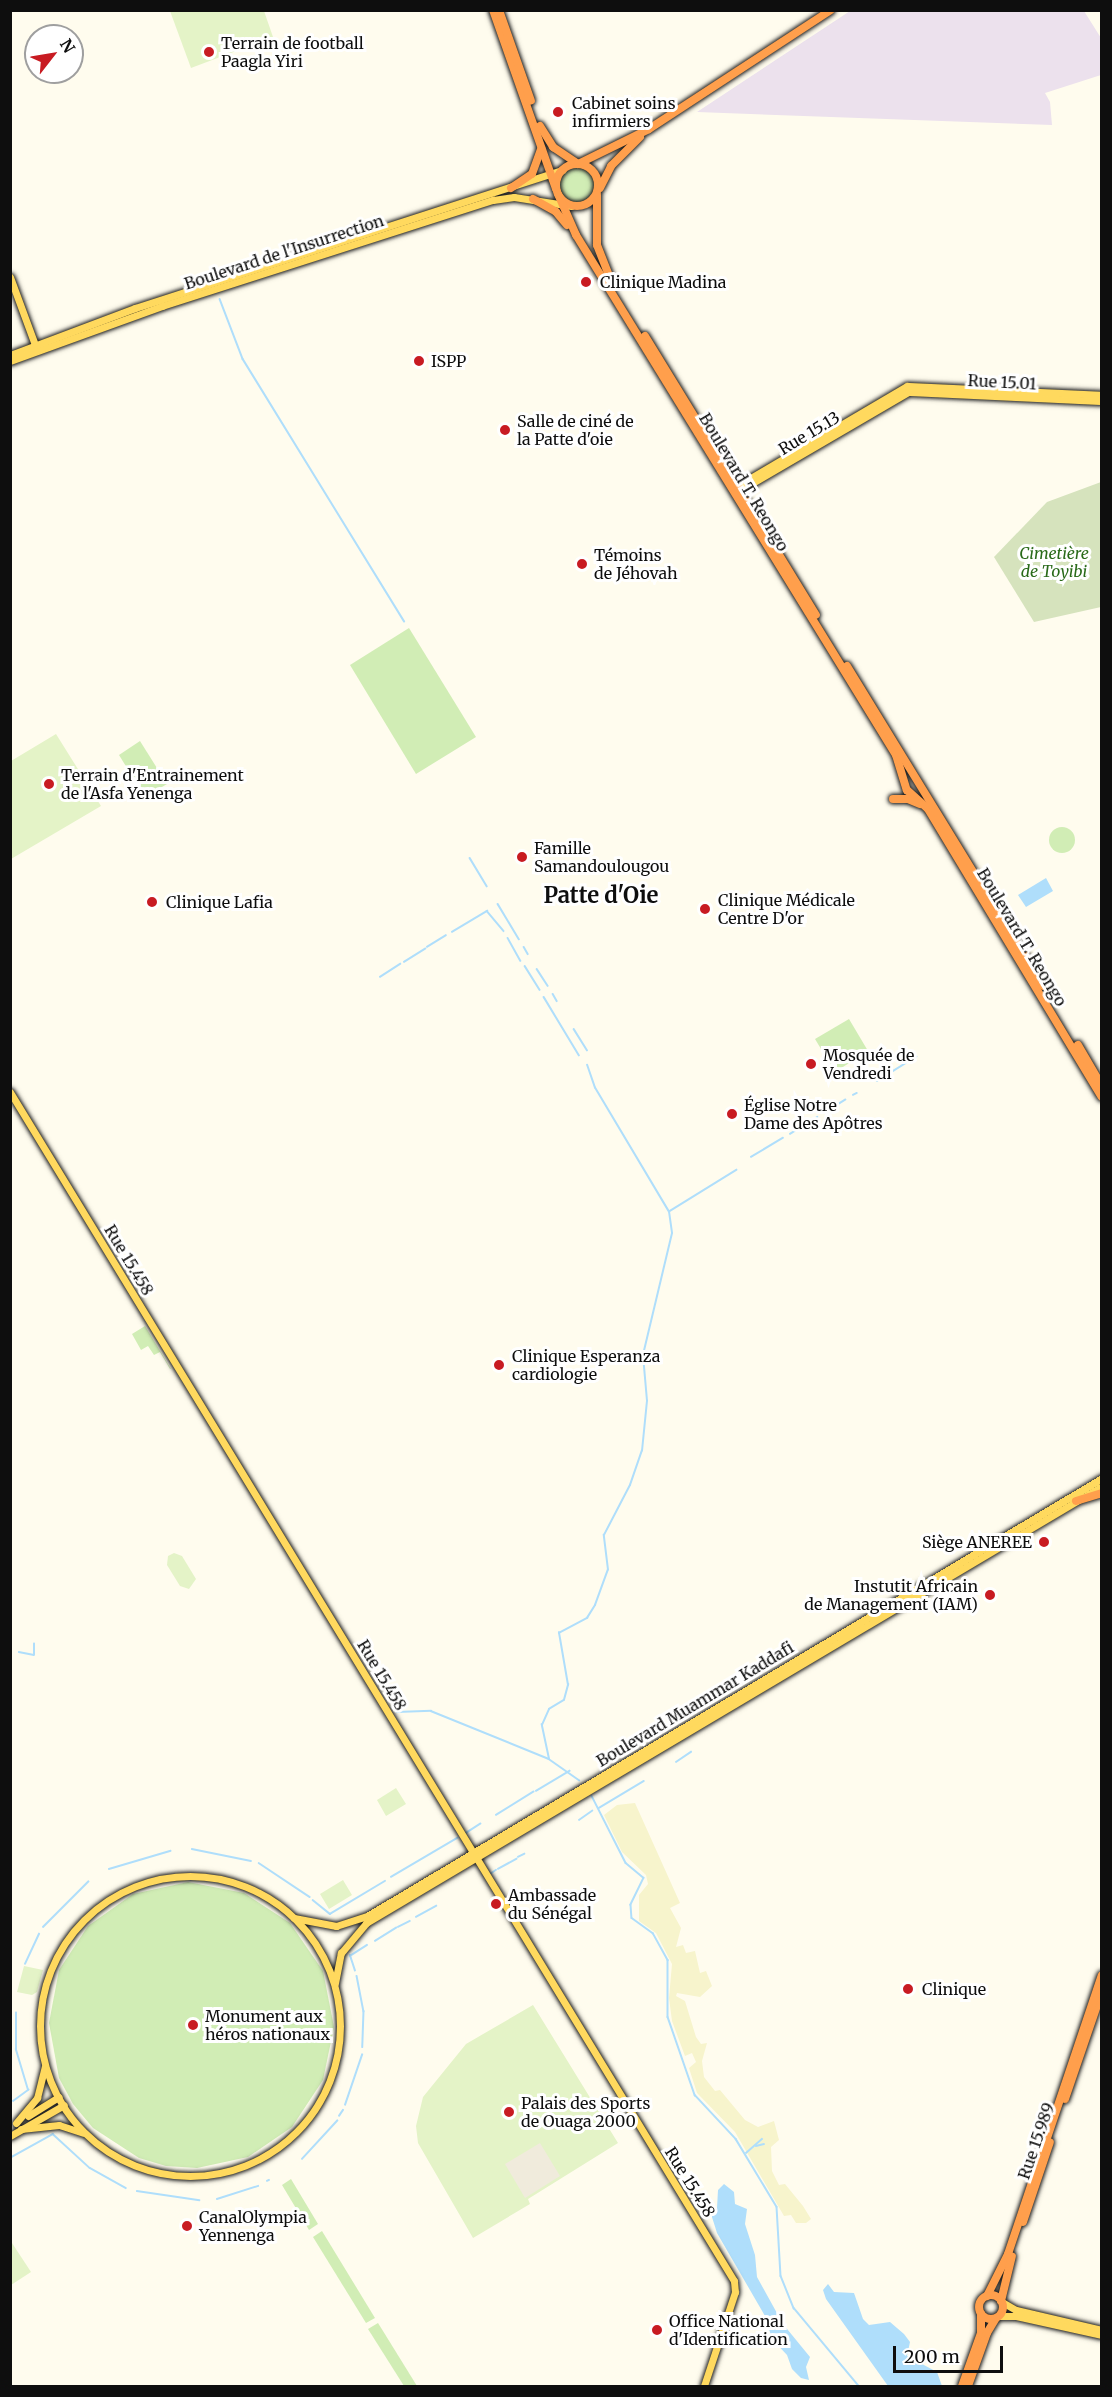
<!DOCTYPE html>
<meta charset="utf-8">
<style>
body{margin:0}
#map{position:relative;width:1112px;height:2397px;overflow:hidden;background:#fffcee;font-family:Merriweather,serif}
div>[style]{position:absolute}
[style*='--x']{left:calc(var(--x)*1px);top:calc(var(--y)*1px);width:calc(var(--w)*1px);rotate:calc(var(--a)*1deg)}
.industrial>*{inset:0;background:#ece1ed}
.farmland>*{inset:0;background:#f7f4cc}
.green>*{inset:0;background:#d1edb5}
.round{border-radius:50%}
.cemetery>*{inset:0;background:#d6e3bd}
.pitch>*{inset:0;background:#e4f3c7}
.plaza>*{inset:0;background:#f0ebdc}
.water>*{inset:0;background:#afdefb}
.stream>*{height:1.5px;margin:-0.75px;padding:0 0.75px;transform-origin:0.75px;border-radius:0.75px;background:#afdefb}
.roads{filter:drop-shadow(0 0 2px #1f1f1f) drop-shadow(0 0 2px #1f1f1f)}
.major>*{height:7px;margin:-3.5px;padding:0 3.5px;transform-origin:3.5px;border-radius:3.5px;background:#ffd95e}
.major>.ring{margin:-3.5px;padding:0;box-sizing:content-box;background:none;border:7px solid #ffd95e;border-radius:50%}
.highway>*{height:8px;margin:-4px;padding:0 4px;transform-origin:4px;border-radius:4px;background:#ff9f4c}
.highway>.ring{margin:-4px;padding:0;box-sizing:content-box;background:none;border:8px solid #ff9f4c;border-radius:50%}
.dots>*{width:16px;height:16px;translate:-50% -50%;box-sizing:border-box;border:3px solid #fff;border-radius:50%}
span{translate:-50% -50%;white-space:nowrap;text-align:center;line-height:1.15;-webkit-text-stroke:6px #fff;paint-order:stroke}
.poi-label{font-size:16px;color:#0e0e0e}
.left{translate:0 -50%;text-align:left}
.right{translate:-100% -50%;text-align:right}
.street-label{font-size:16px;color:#0e0e0e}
.park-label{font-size:16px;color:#296a19;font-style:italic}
.district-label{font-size:22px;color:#0e0e0e;font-weight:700}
.frame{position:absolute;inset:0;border:12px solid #0e0e0e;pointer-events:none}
.north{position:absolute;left:24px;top:24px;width:60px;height:60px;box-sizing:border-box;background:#fff;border:2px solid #9f9f9f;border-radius:50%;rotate:59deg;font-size:16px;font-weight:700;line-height:24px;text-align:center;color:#0e0e0e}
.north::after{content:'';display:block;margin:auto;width:21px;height:27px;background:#c81b22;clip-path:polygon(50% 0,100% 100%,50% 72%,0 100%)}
.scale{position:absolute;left:893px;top:2346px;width:110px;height:27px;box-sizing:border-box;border:3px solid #0e0e0e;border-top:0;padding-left:8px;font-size:18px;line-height:21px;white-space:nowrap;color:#0e0e0e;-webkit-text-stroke:4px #fff;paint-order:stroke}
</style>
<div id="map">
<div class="industrial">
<div style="clip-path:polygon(850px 11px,1084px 11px,1101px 38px,1101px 75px,1045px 93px,1050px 102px,1052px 125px,697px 112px)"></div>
</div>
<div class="farmland">
<div style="clip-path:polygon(635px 1803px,680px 1903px,670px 1908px,681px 1928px,676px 1947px,683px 1945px,686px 1953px,695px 1951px,700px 1973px,706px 1971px,712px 1986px,700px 1997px,677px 1993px,676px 1996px,685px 2001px,696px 2037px,701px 2044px,707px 2043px,702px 2061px,704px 2077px,715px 2091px,720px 2090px,745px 2120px,758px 2127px,774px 2121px,779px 2140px,771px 2147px,772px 2171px,779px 2185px,785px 2184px,803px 2206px,811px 2219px,806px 2223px,796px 2223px,791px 2215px,784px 2216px,735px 2132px,697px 2093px,689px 2068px,696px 2062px,692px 2053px,685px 2056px,672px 2021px,669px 1998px,672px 1964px,656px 1933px,639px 1921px,639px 1895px,648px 1884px,646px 1875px,622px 1852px,604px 1815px,617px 1805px)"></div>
</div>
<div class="green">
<div class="round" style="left:558px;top:166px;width:38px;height:38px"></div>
<div style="clip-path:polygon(409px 628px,476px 737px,416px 774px,350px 665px)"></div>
<div style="clip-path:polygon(140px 741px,167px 784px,145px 797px,119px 755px)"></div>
<div class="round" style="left:1049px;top:827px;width:26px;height:26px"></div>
<div style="clip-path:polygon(849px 1019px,868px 1051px,835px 1072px,815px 1039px)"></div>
<div style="clip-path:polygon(145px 1326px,171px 1369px,170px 1369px,160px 1352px,154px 1355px,148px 1346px,141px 1350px,132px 1334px)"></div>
<div style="clip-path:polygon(188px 1882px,244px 1893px,290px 1923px,323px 1971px,334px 2027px,323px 2080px,292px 2127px,248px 2157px,197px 2168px,166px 2166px,139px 2158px,93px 2128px,73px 2104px,59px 2078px,49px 2023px,59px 1970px,88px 1926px,133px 1894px)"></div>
<div style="clip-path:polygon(291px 2179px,318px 2224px,309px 2230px,282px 2185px)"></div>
<div style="clip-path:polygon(322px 2231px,375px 2318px,366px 2323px,313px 2237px)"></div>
<div style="clip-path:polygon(378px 2323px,383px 2331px,417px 2386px,404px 2386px,368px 2329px)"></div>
</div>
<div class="cemetery">
<div style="clip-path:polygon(1101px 482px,1101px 607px,1034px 622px,994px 557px,1047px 502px)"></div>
</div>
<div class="pitch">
<div style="clip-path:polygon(170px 11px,264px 11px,273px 37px,191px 68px)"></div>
<div style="clip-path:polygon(56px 734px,101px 806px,11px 859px,11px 761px)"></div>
<div style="clip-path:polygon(174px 1553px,182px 1556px,196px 1579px,189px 1589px,180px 1586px,167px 1565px,168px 1556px)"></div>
<div style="clip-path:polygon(396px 1788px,406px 1804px,386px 1816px,377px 1800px)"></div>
<div style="clip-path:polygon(343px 1880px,352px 1895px,329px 1909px,320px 1894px)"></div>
<div style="clip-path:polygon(24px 1966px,43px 1970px,37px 1992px,32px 1995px,17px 1992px)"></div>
<div style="clip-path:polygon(533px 2005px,618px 2143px,528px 2199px,530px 2204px,473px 2238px,418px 2143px,416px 2126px,423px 2097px,466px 2044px)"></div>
<div style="clip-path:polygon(10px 2240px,31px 2272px,11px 2285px,10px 2285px)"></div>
</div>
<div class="plaza">
<div style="clip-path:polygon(540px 2143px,560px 2176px,525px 2198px,505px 2164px)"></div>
</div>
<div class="water">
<div style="clip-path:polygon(1046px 878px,1053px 891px,1026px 907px,1018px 895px)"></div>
<div style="clip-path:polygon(724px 2184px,734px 2192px,735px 2204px,747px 2209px,745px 2224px,755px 2255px,757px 2277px,783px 2324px,810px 2357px,806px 2367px,809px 2380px,801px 2378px,792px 2369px,787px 2355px,772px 2339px,765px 2316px,717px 2233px,711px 2214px,717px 2208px,718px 2190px)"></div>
<div style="clip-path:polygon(828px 2284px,834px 2292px,854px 2293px,863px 2319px,869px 2325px,890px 2322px,904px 2334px,910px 2342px,907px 2356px,937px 2372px,942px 2386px,888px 2386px,826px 2299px,823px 2290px)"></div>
</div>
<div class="stream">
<div style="--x:220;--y:299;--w:64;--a:69"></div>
<div style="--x:243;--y:359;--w:308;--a:58.4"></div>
<div style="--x:470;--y:858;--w:33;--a:59"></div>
<div style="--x:498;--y:904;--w:41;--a:59"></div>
<div style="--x:452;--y:932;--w:41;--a:-31"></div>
<div style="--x:487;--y:911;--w:26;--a:50"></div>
<div style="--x:508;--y:938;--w:26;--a:61"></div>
<div style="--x:427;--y:947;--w:22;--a:-32"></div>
<div style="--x:524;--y:947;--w:8;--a:60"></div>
<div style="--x:404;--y:962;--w:25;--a:-32"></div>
<div style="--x:525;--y:966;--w:28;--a:58"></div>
<div style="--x:537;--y:969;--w:20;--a:57"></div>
<div style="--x:380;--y:977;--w:24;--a:-33"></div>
<div style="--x:553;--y:994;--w:8;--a:60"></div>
<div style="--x:544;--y:997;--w:68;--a:58.9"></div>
<div style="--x:574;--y:1029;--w:25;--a:58"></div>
<div style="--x:890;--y:1073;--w:31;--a:-32"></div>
<div style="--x:877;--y:1081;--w:7;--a:-34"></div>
<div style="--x:853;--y:1095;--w:4;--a:-27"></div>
<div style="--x:824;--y:1113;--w:25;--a:-32"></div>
<div style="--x:790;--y:1134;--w:32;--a:-32"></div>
<div style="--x:751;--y:1157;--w:37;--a:-31"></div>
<div style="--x:670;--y:1211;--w:78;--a:-31.8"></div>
<div style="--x:19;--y:1652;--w:15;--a:11"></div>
<div style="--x:34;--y:1655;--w:11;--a:-90"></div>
<div style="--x:397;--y:1712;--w:34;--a:-2"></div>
<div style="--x:431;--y:1711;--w:127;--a:22.1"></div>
<div style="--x:549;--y:1759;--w:37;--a:35"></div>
<div style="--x:549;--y:1759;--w:35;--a:-102"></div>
<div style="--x:542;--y:1725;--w:17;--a:-66"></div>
<div style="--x:549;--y:1709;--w:17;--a:-31"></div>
<div style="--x:564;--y:1700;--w:16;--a:-75"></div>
<div style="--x:568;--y:1685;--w:53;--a:-99.8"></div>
<div style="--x:559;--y:1633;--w:32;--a:-28"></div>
<div style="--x:587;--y:1618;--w:15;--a:-58"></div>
<div style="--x:595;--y:1605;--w:37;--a:-70"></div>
<div style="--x:608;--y:1570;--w:35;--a:-97"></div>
<div style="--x:604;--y:1535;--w:56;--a:-62.5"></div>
<div style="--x:630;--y:1485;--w:36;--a:-71"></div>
<div style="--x:642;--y:1451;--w:50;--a:-84.3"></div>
<div style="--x:647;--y:1401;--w:46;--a:-95"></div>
<div style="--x:643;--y:1355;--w:125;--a:-76.6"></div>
<div style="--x:672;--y:1233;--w:21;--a:-98"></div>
<div style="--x:669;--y:1212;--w:144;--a:-120.8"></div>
<div style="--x:595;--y:1088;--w:24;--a:-109"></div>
<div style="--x:676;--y:1762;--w:18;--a:-34"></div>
<div style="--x:536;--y:1791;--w:39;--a:-31"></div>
<div style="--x:592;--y:1796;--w:75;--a:63.1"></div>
<div style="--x:626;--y:1863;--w:23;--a:40"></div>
<div style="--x:644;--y:1878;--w:30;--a:116"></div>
<div style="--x:631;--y:1905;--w:13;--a:86"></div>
<div style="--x:632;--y:1918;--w:26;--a:36"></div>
<div style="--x:653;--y:1933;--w:31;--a:61"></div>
<div style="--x:668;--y:1960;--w:57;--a:90"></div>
<div style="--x:668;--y:2017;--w:83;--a:70.9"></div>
<div style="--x:695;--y:2095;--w:60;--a:47"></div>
<div style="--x:736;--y:2139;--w:79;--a:58.9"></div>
<div style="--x:777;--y:2207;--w:69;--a:86.7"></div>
<div style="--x:781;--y:2276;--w:35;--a:68"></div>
<div style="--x:794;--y:2308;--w:102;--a:50.2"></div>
<div style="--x:599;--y:1808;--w:52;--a:-31"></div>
<div style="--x:496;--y:1815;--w:44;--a:-31.9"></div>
<div style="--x:579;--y:1820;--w:16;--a:-35"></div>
<div style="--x:466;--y:1833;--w:17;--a:-33"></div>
<div style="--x:192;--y:1849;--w:60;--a:11.5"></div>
<div style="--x:518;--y:1857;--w:7;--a:-27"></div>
<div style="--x:259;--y:1863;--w:61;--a:33.7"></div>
<div style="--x:109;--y:1869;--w:64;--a:-16.4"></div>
<div style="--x:498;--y:1869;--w:21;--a:-29"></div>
<div style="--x:490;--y:1874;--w:7;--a:-34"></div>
<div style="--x:391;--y:1877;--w:77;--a:-30.6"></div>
<div style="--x:313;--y:1900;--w:22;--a:39"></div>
<div style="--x:330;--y:1914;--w:64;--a:-31"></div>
<div style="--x:416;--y:1917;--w:23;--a:-29"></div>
<div style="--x:43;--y:1927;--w:64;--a:-45"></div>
<div style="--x:398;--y:1927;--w:13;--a:-27"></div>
<div style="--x:375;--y:1941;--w:25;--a:-32"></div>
<div style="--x:25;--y:1964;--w:33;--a:-65"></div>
<div style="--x:355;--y:1971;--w:16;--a:-108"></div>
<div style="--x:350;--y:1956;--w:20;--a:-33"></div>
<div style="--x:357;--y:1976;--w:36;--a:79"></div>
<div style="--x:364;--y:2011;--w:36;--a:92"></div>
<div style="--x:13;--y:2101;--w:19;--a:-36"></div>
<div style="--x:28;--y:2090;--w:42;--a:-106.7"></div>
<div style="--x:16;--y:2050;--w:37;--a:-90"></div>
<div style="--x:345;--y:2105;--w:53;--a:-71.2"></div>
<div style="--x:339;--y:2116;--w:7;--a:-56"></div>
<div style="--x:756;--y:2146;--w:8;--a:-14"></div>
<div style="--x:746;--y:2153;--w:21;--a:-41"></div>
<div style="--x:10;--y:2158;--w:49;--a:-29.2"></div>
<div style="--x:53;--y:2134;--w:50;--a:42.6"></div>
<div style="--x:90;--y:2168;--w:41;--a:29.1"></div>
<div style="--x:302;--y:2159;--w:52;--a:-47.4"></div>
<div style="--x:267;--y:2181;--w:2;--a:-27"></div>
<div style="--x:137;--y:2191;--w:63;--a:8.3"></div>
<div style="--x:217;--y:2199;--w:43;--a:-17.6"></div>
</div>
<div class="roads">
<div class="major">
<div style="--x:10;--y:277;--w:72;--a:69.8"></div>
<div style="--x:10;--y:355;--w:134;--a:-20.6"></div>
<div style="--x:135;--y:308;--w:449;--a:-17.9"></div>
<div style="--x:10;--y:361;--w:162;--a:-19.9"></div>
<div style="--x:162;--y:306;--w:348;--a:-17.8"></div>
<div style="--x:493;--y:200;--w:21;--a:-8"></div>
<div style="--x:514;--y:197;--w:58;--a:9"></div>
<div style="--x:734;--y:485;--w:15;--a:0"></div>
<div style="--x:749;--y:485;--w:184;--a:-30.3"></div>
<div style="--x:908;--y:392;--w:194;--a:2.7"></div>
<div style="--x:737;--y:486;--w:197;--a:-30.5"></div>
<div style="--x:907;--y:386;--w:195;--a:2.6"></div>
<div style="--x:10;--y:1092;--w:1392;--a:58.66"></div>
<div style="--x:734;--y:2281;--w:11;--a:85"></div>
<div style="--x:735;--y:2292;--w:99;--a:108.3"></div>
<div class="ring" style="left:40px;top:1876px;width:293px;height:293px"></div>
<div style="--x:294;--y:1918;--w:43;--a:10.8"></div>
<div style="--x:336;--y:1926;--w:33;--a:-18"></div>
<div style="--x:367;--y:1916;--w:856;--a:-30.79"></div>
<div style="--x:335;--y:1983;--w:31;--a:-79"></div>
<div style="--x:341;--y:1953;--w:39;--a:-50"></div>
<div style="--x:366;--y:1923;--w:856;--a:-30.7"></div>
<div style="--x:28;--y:2116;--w:36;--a:-32"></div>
<div style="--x:16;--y:2123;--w:33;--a:-50"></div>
<div style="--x:37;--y:2098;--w:33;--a:-76"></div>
<div style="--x:21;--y:2129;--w:38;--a:-6"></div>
<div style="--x:59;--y:2125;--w:25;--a:18"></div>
<div style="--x:10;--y:2136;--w:62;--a:-29.9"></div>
<div style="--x:1002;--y:2302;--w:16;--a:30"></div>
<div style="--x:1016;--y:2310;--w:88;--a:13.1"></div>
<div style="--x:1000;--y:2316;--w:16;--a:0"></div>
<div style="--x:1016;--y:2316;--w:88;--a:12.5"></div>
</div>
<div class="highway">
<div style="--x:493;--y:10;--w:190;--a:70.6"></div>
<div style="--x:499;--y:10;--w:96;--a:70.6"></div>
<div style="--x:540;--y:126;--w:25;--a:58"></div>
<div style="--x:553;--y:147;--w:30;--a:34"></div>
<div class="ring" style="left:556px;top:164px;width:34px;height:34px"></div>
<div style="--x:578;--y:164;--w:79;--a:-26.2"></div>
<div style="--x:649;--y:129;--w:217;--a:-33.2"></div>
<div style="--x:511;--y:188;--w:25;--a:-34"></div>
<div style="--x:532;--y:174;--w:27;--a:-70"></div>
<div style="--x:600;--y:188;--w:25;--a:-63"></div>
<div style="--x:611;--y:166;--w:41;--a:-45"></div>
<div style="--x:558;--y:194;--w:45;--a:66.3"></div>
<div style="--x:576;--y:235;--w:611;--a:58.39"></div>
<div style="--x:896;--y:755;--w:37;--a:73"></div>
<div style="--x:907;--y:790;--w:28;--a:42"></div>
<div style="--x:928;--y:809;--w:336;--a:58.9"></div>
<div style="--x:597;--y:195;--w:50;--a:90"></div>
<div style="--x:597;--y:245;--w:41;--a:68.5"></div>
<div style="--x:533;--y:199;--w:26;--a:29"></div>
<div style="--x:556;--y:212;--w:17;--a:50"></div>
<div style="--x:645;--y:336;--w:327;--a:58.5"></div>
<div style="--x:847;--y:666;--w:375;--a:58.5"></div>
<div style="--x:893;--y:799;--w:15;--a:0"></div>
<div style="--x:908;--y:799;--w:13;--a:23"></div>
<div style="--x:1078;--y:1045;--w:48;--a:59.7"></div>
<div style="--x:1076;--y:1501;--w:27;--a:-17"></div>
<div style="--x:1065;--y:2099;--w:114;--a:-71.1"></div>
<div style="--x:1023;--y:2222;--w:84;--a:-71.4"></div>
<div class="ring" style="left:979px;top:2295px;width:16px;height:16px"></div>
<div style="--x:987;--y:2296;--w:47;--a:-63.4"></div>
<div style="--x:1008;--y:2254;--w:294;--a:-71.4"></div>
<div style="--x:1001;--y:2301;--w:46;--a:-76.3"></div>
<div style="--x:962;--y:2386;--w:56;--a:-70.3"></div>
<div style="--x:981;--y:2333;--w:19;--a:-90"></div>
<div style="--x:968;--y:2386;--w:56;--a:-70.3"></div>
<div style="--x:987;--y:2333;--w:17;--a:-59"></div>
</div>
</div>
<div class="dots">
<div style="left:209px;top:52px;background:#c81b22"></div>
<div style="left:558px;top:112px;background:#c81b22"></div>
<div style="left:586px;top:282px;background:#c81b22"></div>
<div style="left:419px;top:361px;background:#c81b22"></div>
<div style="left:505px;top:430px;background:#c81b22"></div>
<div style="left:582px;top:564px;background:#c81b22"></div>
<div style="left:49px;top:784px;background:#c81b22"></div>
<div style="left:522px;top:857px;background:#c81b22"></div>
<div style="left:152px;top:902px;background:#c81b22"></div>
<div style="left:705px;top:909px;background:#c81b22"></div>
<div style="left:811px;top:1064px;background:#c81b22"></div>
<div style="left:732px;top:1114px;background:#c81b22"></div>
<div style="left:499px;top:1365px;background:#c81b22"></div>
<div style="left:1044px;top:1542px;background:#c81b22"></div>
<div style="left:990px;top:1595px;background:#c81b22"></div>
<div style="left:496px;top:1904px;background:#c81b22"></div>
<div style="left:908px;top:1989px;background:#c81b22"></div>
<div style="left:193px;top:2025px;background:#c81b22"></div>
<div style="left:509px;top:2112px;background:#c81b22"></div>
<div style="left:187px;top:2226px;background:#c81b22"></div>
<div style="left:657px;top:2330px;background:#c81b22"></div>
</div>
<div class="poi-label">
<span class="left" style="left:221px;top:52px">Terrain de football<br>Paagla Yiri</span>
<span class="left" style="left:572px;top:112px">Cabinet soins<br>infirmiers</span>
<span class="left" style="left:600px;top:282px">Clinique Madina</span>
<span class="left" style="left:431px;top:361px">ISPP</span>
<span class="left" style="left:517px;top:430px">Salle de ciné de<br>la Patte d'oie</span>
<span class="left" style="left:594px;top:564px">Témoins<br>de Jéhovah</span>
<span class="left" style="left:61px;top:784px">Terrain d'Entrainement<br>de l'Asfa Yenenga</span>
<span class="left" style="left:534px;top:857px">Famille<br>Samandoulougou</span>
<span class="left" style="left:718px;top:909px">Clinique Médicale<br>Centre D'or</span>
<span class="left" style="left:166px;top:902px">Clinique Lafia</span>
<span class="left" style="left:823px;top:1064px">Mosquée de<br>Vendredi</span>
<span class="left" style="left:744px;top:1114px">Église Notre<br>Dame des Apôtres</span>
<span class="left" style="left:512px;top:1365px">Clinique Esperanza<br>cardiologie</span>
<span class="right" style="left:1032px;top:1542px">Siège ANEREE</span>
<span class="right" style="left:978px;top:1595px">Instutit Africain<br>de Management (IAM)</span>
<span class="left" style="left:508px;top:1904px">Ambassade<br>du Sénégal</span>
<span class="left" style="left:922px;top:1989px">Clinique</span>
<span class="left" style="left:205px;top:2025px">Monument aux<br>héros nationaux</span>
<span class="left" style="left:521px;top:2112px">Palais des Sports<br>de Ouaga 2000</span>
<span class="left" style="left:199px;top:2226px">CanalOlympia<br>Yennenga</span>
<span class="left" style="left:669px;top:2330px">Office National<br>d'Identification</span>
</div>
<div class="street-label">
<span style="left:284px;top:252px;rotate:-18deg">Boulevard de l'Insurrection</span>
<span style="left:1002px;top:382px;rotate:3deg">Rue 15.01</span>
<span style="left:809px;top:433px;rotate:-31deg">Rue 15.13</span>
<span style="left:744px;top:482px;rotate:59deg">Boulevard T. Reongo</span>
<span style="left:1022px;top:937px;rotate:59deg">Boulevard T. Reongo</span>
<span style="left:129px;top:1260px;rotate:59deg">Rue 15.458</span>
<span style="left:382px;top:1675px;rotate:59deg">Rue 15.458</span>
<span style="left:695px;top:1704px;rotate:-31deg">Boulevard Muammar Kaddafi</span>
<span style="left:1036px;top:2141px;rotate:-71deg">Rue 15.989</span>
<span style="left:690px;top:2182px;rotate:58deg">Rue 15.458</span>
</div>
<div class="park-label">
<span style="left:1054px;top:562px">Cimetière<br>de Toyibi</span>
</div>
<div class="district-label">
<span style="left:601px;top:896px">Patte d'Oie</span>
</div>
<div class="frame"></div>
<div class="north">N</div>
<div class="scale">200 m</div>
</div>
